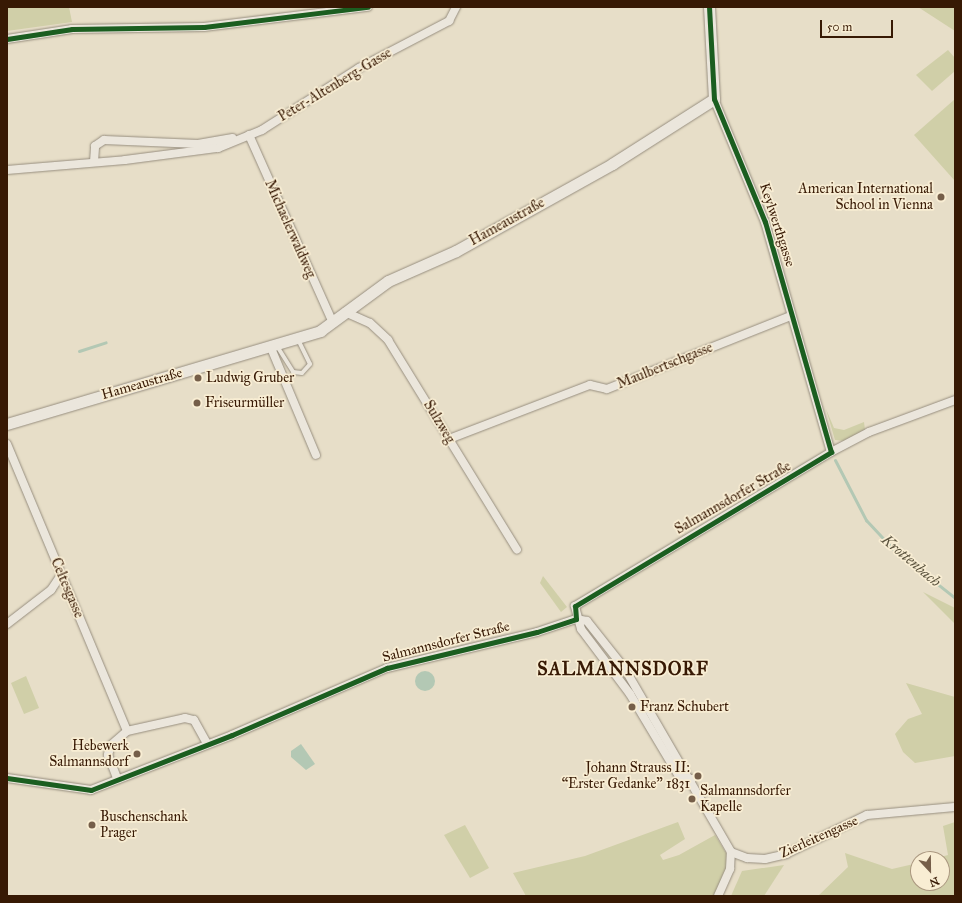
<!DOCTYPE html>
<meta charset="utf-8">
<style>
body{margin:0}
#map{position:relative;width:962px;height:903px;overflow:hidden;background:#e7dec8;font-family:"IM FELL Great Primer",serif}
div>[style]{position:absolute}
[style*='--x']{left:calc(var(--x)*1px);top:calc(var(--y)*1px);width:calc(var(--w)*1px);rotate:calc(var(--a)*1deg)}
.green>*{inset:0;background:#d0cfa8}
.water>*{inset:0;background:#b3c8b4}
.round{border-radius:50%}
.stream>*{height:3px;margin:-1.5px;padding:0 1.5px;transform-origin:1.5px;border-radius:1.5px;background:#b3c8b4}
.roads{filter:drop-shadow(0 0 1px #978e7f) drop-shadow(0 0 1px #978e7f)}
.lane>*{height:4px;margin:-2px;padding:0 2px;transform-origin:2px;border-radius:2px;background:#ebe6dc}
.street>*{height:8px;margin:-4px;padding:0 4px;transform-origin:4px;border-radius:4px;background:#ebe6dc}
.secondary>*{height:11px;margin:-5.5px;padding:0 5.5px;transform-origin:5.5px;border-radius:5.5px;background:#ebe6dc}
.cycleway>*{height:5px;margin:-2.5px;padding:0 2.5px;transform-origin:2.5px;border-radius:2.5px;background:#1b5e20}
.dots>*{width:11px;height:11px;translate:-50% -50%;box-sizing:border-box;border:2px solid #f8edd3;border-radius:50%}
span{translate:-50% -50%;white-space:nowrap;text-align:center;line-height:1.15;-webkit-text-stroke:3.5px #f8edd3;paint-order:stroke}
.street-label{font-size:14px;color:#371904}
.poi-label{font-size:14px;color:#371904}
.right{translate:-100% -50%;text-align:right}
.left{translate:0 -50%;text-align:left}
.water-label{font-size:15px;color:#5b533e;font-style:italic}
.district-label{font-size:18px;color:#371904;font-weight:700;letter-spacing:1px}
.frame{position:absolute;inset:0;border:8px solid #371904;pointer-events:none}
.north{position:absolute;left:910px;top:851px;width:40px;height:40px;box-sizing:border-box;background:#f8edd3;border:1px solid #ab9880;border-radius:50%;rotate:158deg;font-size:11px;font-weight:700;line-height:16px;text-align:center;color:#371904}
.north::after{content:'';display:block;margin:auto;width:14px;height:18px;background:#755e49;clip-path:polygon(50% 0,100% 100%,50% 72%,0 100%)}
.scale{position:absolute;left:820px;top:20px;width:73px;height:18px;box-sizing:border-box;border:2px solid #371904;border-top:0;padding-left:5px;font-size:12px;line-height:14px;white-space:nowrap;color:#371904;-webkit-text-stroke:3px #f8edd3;paint-order:stroke}
</style>
<div id="map">
<div class="green">
<div style="clip-path:polygon(7px 7px,69px 7px,72px 22px,7px 31px)"></div>
<div style="clip-path:polygon(918px 7px,955px 7px,955px 31px)"></div>
<div style="clip-path:polygon(948px 50px,955px 58px,955px 71px,932px 91px,916px 75px)"></div>
<div style="clip-path:polygon(955px 99px,955px 181px,914px 135px)"></div>
<div style="clip-path:polygon(826px 409px,834px 428px,844px 430px,864px 422px,865px 430px,845px 441px,835px 440px)"></div>
<div style="clip-path:polygon(543px 576px,567px 607px,561px 612px,540px 583px)"></div>
<div style="clip-path:polygon(923px 592px,955px 608px,955px 624px)"></div>
<div style="clip-path:polygon(26px 676px,39px 708px,24px 714px,11px 683px)"></div>
<div style="clip-path:polygon(906px 683px,955px 697px,955px 756px,915px 763px,903px 752px,895px 734px,908px 719px,922px 714px)"></div>
<div style="clip-path:polygon(678px 822px,685px 839px,660px 855px,663px 860px,679px 855px,715px 835px,728px 856px,727px 868px,715px 896px,526px 896px,513px 873px,585px 856px)"></div>
<div style="clip-path:polygon(955px 822px,955px 896px,818px 896px,848px 867px,845px 853px,892px 869px,918px 863px,918px 883px,942px 883px,942px 859px,933px 859px,948px 855px,943px 826px)"></div>
<div style="clip-path:polygon(465px 825px,489px 868px,470px 878px,444px 835px)"></div>
<div style="clip-path:polygon(784px 865px,764px 896px,731px 896px,742px 871px)"></div>
</div>
<div class="water">
<div class="round" style="left:415px;top:671px;width:20px;height:20px"></div>
<div style="clip-path:polygon(301px 744px,315px 764px,306px 770px,291px 757px,291px 751px)"></div>
</div>
<div class="stream">
<div style="--x:79;--y:351;--w:28;--a:-18"></div>
<div style="--x:835;--y:460;--w:68;--a:62.7"></div>
<div style="--x:866;--y:520;--w:38;--a:47"></div>
<div style="--x:892;--y:548;--w:80;--a:38.4"></div>
</div>
<div class="roads">
<div class="lane">
<div style="--x:277;--y:346;--w:31;--a:58"></div>
<div style="--x:293;--y:372;--w:9;--a:6"></div>
<div style="--x:302;--y:373;--w:12;--a:-48"></div>
<div style="--x:310;--y:364;--w:28;--a:-116"></div>
</div>
<div class="street">
<div style="--x:7;--y:39;--w:66;--a:-8.7"></div>
<div style="--x:72;--y:29;--w:132;--a:-0.9"></div>
<div style="--x:204;--y:27;--w:165;--a:-7"></div>
<div style="--x:714;--y:99;--w:133;--a:67.5"></div>
<div style="--x:765;--y:222;--w:239;--a:74"></div>
<div style="--x:249;--y:135;--w:206;--a:65.9"></div>
<div style="--x:94;--y:162;--w:16;--a:-86"></div>
<div style="--x:95;--y:146;--w:11;--a:-34"></div>
<div style="--x:104;--y:140;--w:94;--a:2.4"></div>
<div style="--x:198;--y:144;--w:35;--a:-10"></div>
<div style="--x:7;--y:170;--w:118;--a:-4.8"></div>
<div style="--x:125;--y:160;--w:94;--a:-7.4"></div>
<div style="--x:218;--y:148;--w:48;--a:-22.2"></div>
<div style="--x:262;--y:130;--w:115;--a:-32.6"></div>
<div style="--x:359;--y:68;--w:102;--a:-27.6"></div>
<div style="--x:449;--y:21;--w:16;--a:-63"></div>
<div style="--x:345;--y:312;--w:27;--a:24"></div>
<div style="--x:370;--y:323;--w:25;--a:43"></div>
<div style="--x:388;--y:340;--w:246;--a:58.4"></div>
<div style="--x:271;--y:348;--w:116;--a:67.2"></div>
<div style="--x:449;--y:439;--w:151;--a:-21"></div>
<div style="--x:590;--y:385;--w:17;--a:13"></div>
<div style="--x:607;--y:389;--w:197;--a:-21.7"></div>
<div style="--x:7;--y:444;--w:311;--a:67.3"></div>
<div style="--x:576;--y:619;--w:11;--a:10"></div>
<div style="--x:587;--y:621;--w:61;--a:51.6"></div>
<div style="--x:625;--y:669;--w:211;--a:59.9"></div>
<div style="--x:7;--y:624;--w:56;--a:-37.7"></div>
<div style="--x:51;--y:590;--w:18;--a:-56"></div>
<div style="--x:7;--y:778;--w:85;--a:8.1"></div>
<div style="--x:91;--y:790;--w:151;--a:-21.3"></div>
<div style="--x:232;--y:735;--w:169;--a:-23.4"></div>
<div style="--x:387;--y:668;--w:154;--a:-13.5"></div>
<div style="--x:537;--y:632;--w:41;--a:-18.4"></div>
<div style="--x:117;--y:778;--w:25;--a:-111"></div>
<div style="--x:108;--y:755;--w:10;--a:-73"></div>
<div style="--x:111;--y:745;--w:21;--a:-41"></div>
<div style="--x:127;--y:731;--w:59;--a:-12.6"></div>
<div style="--x:185;--y:718;--w:9;--a:13"></div>
<div style="--x:194;--y:720;--w:26;--a:61"></div>
<div style="--x:692;--y:779;--w:10;--a:156"></div>
<div style="--x:683;--y:783;--w:104;--a:-120.8"></div>
<div style="--x:630;--y:694;--w:81;--a:-127"></div>
<div style="--x:581;--y:629;--w:24;--a:-105"></div>
<div style="--x:575;--y:606;--w:299;--a:-31"></div>
<div style="--x:831;--y:452;--w:43;--a:-27.8"></div>
<div style="--x:869;--y:432;--w:92;--a:-20.4"></div>
<div style="--x:718;--y:896;--w:30;--a:-66"></div>
<div style="--x:730;--y:869;--w:17;--a:-87"></div>
<div style="--x:731;--y:852;--w:17;--a:21"></div>
<div style="--x:747;--y:858;--w:18;--a:3"></div>
<div style="--x:765;--y:859;--w:22;--a:-13"></div>
<div style="--x:786;--y:854;--w:90;--a:-25.7"></div>
<div style="--x:867;--y:815;--w:88;--a:-5.2"></div>
</div>
<div class="secondary">
<div style="--x:7;--y:424;--w:327;--a:-16.5"></div>
<div style="--x:320;--y:331;--w:84;--a:-36.3"></div>
<div style="--x:388;--y:281;--w:74;--a:-23.8"></div>
<div style="--x:456;--y:251;--w:179;--a:-29.1"></div>
<div style="--x:612;--y:164;--w:121;--a:-32.5"></div>
<div style="--x:714;--y:99;--w:92;--a:-93.1"></div>
</div>
</div>
<div class="cycleway">
<div style="--x:7;--y:39;--w:66;--a:-8.7"></div>
<div style="--x:72;--y:29;--w:132;--a:-0.9"></div>
<div style="--x:204;--y:27;--w:165;--a:-7"></div>
<div style="--x:7;--y:778;--w:85;--a:8.1"></div>
<div style="--x:91;--y:790;--w:151;--a:-21.3"></div>
<div style="--x:232;--y:735;--w:169;--a:-23.4"></div>
<div style="--x:387;--y:668;--w:154;--a:-13.5"></div>
<div style="--x:537;--y:632;--w:41;--a:-18.4"></div>
<div style="--x:576;--y:619;--w:13;--a:-94"></div>
<div style="--x:575;--y:606;--w:299;--a:-31"></div>
<div style="--x:831;--y:452;--w:239;--a:-106"></div>
<div style="--x:765;--y:222;--w:133;--a:-112.5"></div>
<div style="--x:714;--y:99;--w:92;--a:-93.1"></div>
</div>
<div class="dots">
<div style="left:941px;top:197px;background:#755e49"></div>
<div style="left:198px;top:378px;background:#755e49"></div>
<div style="left:197px;top:403px;background:#755e49"></div>
<div style="left:632px;top:707px;background:#755e49"></div>
<div style="left:137px;top:754px;background:#755e49"></div>
<div style="left:698px;top:776px;background:#755e49"></div>
<div style="left:692px;top:799px;background:#755e49"></div>
<div style="left:92px;top:825px;background:#755e49"></div>
</div>
<div class="street-label">
<span style="left:335px;top:85px;rotate:-31deg">Peter-Altenberg-Gasse</span>
<span style="left:507px;top:222px;rotate:-29deg">Hameaustraße</span>
<span style="left:777px;top:225px;rotate:72deg">Keylwerthgasse</span>
<span style="left:290px;top:229px;rotate:66deg">Michaelerwaldweg</span>
<span style="left:665px;top:366px;rotate:-22deg">Maulbertschgasse</span>
<span style="left:142px;top:384px;rotate:-16deg">Hameaustraße</span>
<span style="left:439px;top:422px;rotate:59deg">Sulzweg</span>
<span style="left:733px;top:498px;rotate:-30deg">Salmannsdorfer Straße</span>
<span style="left:67px;top:588px;rotate:67deg">Celtesgasse</span>
<span style="left:446px;top:642px;rotate:-14deg">Salmannsdorfer Straße</span>
<span style="left:819px;top:837px;rotate:-24deg">Zierleitengasse</span>
</div>
<div class="poi-label">
<span class="right" style="left:933px;top:197px">American International<br>School in Vienna</span>
<span class="left" style="left:206px;top:378px">Ludwig Gruber</span>
<span class="left" style="left:205px;top:403px">Friseurmüller</span>
<span class="left" style="left:640px;top:707px">Franz Schubert</span>
<span class="right" style="left:129px;top:754px">Hebewerk<br>Salmannsdorf</span>
<span class="right" style="left:690px;top:776px">Johann Strauss II:<br>“Erster Gedanke” 1831</span>
<span class="left" style="left:700px;top:799px">Salmannsdorfer<br>Kapelle</span>
<span class="left" style="left:100px;top:825px">Buschenschank<br>Prager</span>
</div>
<div class="water-label">
<span style="left:911px;top:561px;rotate:40deg">Krottenbach</span>
</div>
<div class="district-label">
<span style="left:623px;top:669px">SALMANNSDORF</span>
</div>
<div class="frame"></div>
<div class="north">N</div>
<div class="scale">50 m</div>
</div>
